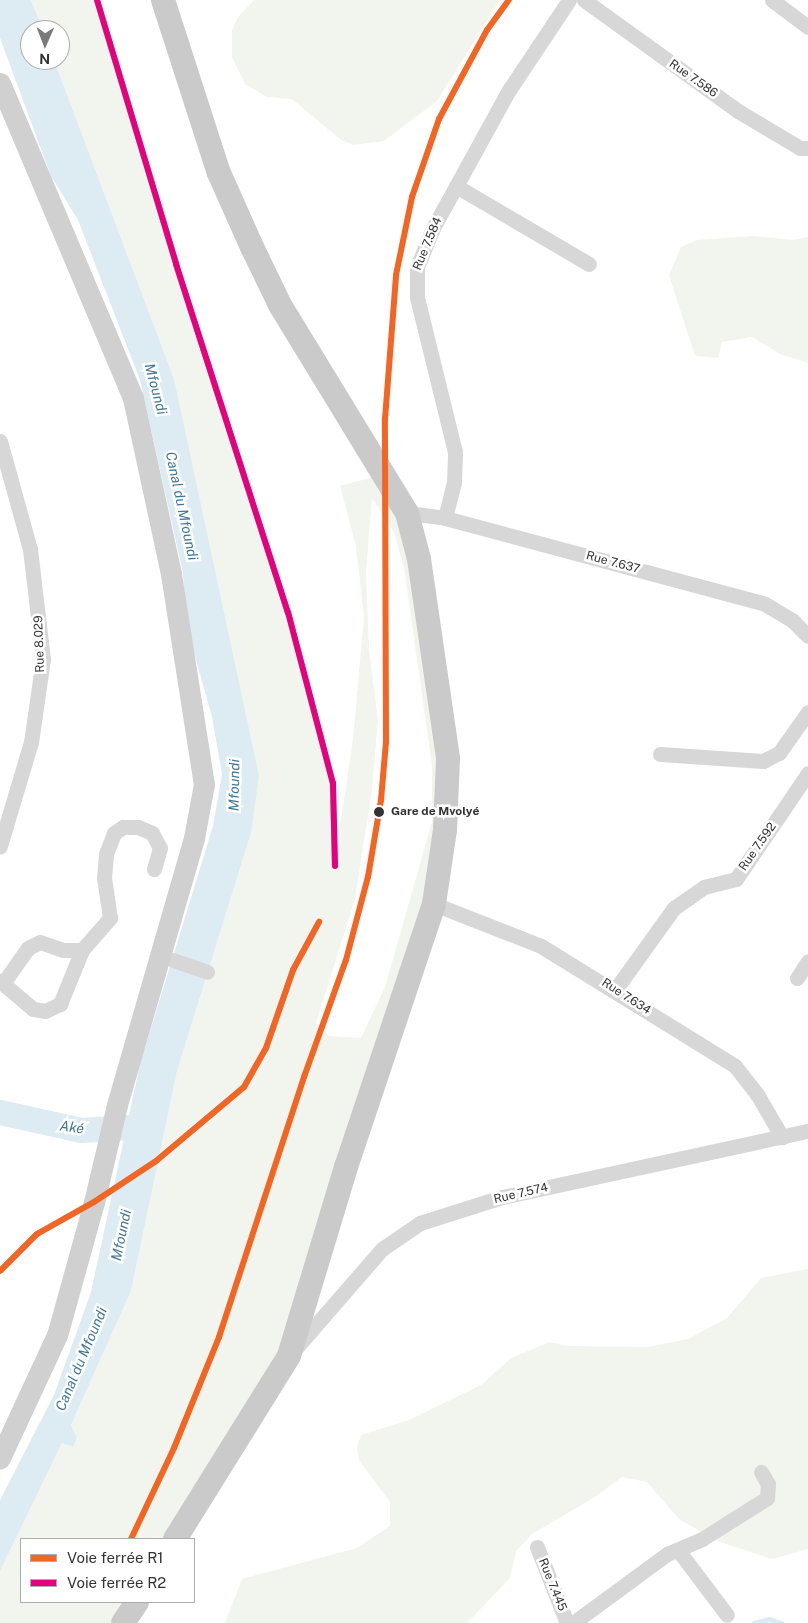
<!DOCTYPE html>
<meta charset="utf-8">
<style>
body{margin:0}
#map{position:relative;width:808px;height:1623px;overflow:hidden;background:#fff;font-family:"Public Sans",sans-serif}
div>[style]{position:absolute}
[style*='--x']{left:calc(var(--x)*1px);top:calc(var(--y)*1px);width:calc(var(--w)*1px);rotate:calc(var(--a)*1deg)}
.green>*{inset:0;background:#f1f5ed}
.water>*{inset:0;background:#ddebf3}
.stream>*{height:4.5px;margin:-2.25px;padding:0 2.25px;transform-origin:2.25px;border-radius:2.25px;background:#ddebf3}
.river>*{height:25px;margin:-12.5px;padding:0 12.5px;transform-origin:12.5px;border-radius:12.5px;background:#ddebf3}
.street>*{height:15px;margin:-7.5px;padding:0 7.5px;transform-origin:7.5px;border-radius:7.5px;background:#d7d7d7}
.secondary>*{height:21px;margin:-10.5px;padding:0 10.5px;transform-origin:10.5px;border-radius:10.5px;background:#d0d0d0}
.primary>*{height:24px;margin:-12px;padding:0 12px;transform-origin:12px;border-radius:12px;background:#cacaca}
.rail>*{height:5.5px;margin-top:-2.75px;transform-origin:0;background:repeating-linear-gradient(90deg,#fff 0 11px,#bebebe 0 22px);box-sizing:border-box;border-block:1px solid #bebebe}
.rail-1>*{height:6px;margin:-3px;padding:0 3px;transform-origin:3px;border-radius:3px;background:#f26522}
.rail-2>*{height:6px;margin:-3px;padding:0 3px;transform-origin:3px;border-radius:3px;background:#e5007d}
.dots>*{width:14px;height:14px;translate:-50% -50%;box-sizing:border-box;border:2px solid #fff;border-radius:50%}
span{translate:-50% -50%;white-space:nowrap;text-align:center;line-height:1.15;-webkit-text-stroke:5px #fff;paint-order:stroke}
.street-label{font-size:12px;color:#333}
.stop-label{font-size:12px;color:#333;font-weight:700}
.left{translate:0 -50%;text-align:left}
.water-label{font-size:14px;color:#3f7597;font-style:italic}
.legend{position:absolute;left:20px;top:1538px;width:175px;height:65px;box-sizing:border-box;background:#fff;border:1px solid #adadad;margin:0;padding:6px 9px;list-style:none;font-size:15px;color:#333}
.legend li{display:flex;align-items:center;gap:10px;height:25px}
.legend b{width:25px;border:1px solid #adadad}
.north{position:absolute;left:20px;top:20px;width:50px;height:50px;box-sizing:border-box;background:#fff;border:1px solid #adadad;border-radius:50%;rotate:181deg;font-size:14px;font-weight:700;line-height:20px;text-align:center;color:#333}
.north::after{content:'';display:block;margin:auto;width:18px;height:22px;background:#7a7a7a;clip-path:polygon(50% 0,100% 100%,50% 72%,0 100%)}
</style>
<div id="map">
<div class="green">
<div style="clip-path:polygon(evenodd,31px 0,97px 0,176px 264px,288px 612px,333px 783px,334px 835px,341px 820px,353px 739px,364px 617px,356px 546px,340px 486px,385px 474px,407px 513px,445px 830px,289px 1356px,175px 1539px,21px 1539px,21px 1602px,137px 1602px,123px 1623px,0 1623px,0 1571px,62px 1443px,73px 1447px,77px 1438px,71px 1425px,131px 1291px,177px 1071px,251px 833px,174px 379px,54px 60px,60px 60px,60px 30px,43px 30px,31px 0,372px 498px,394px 532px,404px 568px,432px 765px,432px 822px,385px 987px,361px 1038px,329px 1036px,316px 1023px,355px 899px,372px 789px,378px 720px,369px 649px,366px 572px,372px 498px)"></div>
<div style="clip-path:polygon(254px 0,500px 0,437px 101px,384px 141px,353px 145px,341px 140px,292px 99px,267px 97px,245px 84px,232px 57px,232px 30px,238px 17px)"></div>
<div style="clip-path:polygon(754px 236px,793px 240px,808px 237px,808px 363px,780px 354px,752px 337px,722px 342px,718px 358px,695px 356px,669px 275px,681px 247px,697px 240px)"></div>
<div style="clip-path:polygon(808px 1269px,808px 1549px,772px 1559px,720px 1542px,680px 1520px,647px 1482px,622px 1477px,595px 1497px,532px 1534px,516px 1551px,510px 1578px,467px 1623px,225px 1623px,242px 1579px,357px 1548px,390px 1526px,390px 1502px,359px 1460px,357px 1448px,361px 1435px,409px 1420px,481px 1385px,511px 1358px,550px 1342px,567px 1346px,648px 1347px,688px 1339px,727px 1318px,761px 1278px)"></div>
</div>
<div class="water">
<div style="clip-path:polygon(0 0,31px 0,43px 30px,30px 30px,30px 60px,54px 60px,174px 379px,259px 776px,251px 833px,177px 1071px,131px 1291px,71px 1425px,77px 1438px,73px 1447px,62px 1443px,0 1571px,0 1500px,54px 1395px,91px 1292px,140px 1064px,213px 826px,222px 774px,212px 717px,186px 624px,183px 573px,140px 380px,78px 220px,51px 176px,0 38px)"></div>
</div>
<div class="stream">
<div style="--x:754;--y:1623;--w:16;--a:-15"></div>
<div style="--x:769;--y:1619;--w:13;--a:18"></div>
</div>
<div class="river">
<div style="--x:0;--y:1112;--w:83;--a:12.5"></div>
<div style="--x:81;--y:1130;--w:64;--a:-3.6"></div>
</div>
<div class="street">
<div style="--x:584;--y:0;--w:190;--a:35.8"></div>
<div style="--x:738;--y:111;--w:72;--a:30.8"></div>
<div style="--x:800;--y:148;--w:8;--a:0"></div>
<div style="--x:772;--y:0;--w:45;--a:36.9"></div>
<div style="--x:456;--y:186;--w:154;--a:30.4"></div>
<div style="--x:0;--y:441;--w:112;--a:74.5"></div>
<div style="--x:30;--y:549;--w:111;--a:83.3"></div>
<div style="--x:43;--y:659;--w:84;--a:98.2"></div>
<div style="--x:31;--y:742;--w:109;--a:106.6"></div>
<div style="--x:407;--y:513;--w:38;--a:7"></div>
<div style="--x:445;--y:518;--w:331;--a:15"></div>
<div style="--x:765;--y:604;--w:33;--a:31"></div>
<div style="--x:793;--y:621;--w:21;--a:45"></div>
<div style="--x:445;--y:518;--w:36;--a:-76"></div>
<div style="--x:454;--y:483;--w:31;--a:-88"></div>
<div style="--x:455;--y:452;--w:160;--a:-103.8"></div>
<div style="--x:417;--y:297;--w:30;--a:-90"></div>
<div style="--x:417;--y:267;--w:42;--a:-67.7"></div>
<div style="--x:433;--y:228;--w:158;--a:-61.2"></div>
<div style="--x:509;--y:90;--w:108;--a:-56.3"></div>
<div style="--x:660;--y:754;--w:103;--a:3.9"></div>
<div style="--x:763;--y:761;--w:18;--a:-27"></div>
<div style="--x:779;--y:753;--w:50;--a:-54.7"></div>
<div style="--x:434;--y:904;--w:115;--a:21.4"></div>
<div style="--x:541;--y:946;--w:228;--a:31.7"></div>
<div style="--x:735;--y:1066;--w:36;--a:52"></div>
<div style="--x:757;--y:1094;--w:50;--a:59.8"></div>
<div style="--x:173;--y:960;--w:36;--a:19"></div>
<div style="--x:797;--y:978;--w:20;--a:-57"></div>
<div style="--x:0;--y:981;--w:43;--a:40.3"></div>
<div style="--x:33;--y:1009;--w:12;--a:9"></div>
<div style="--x:45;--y:1011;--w:17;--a:-25"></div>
<div style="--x:60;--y:1004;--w:58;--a:-67.8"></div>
<div style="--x:82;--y:950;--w:43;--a:-48.8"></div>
<div style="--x:110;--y:918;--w:40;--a:-98.5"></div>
<div style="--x:104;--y:878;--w:24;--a:-85"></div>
<div style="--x:106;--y:854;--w:22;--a:-69"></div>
<div style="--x:114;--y:833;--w:11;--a:-34"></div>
<div style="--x:123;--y:827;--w:15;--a:0"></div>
<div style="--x:138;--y:827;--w:15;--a:23"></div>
<div style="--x:152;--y:833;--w:17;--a:62"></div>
<div style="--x:160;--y:848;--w:22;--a:106"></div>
<div style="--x:4;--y:982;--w:42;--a:-54.8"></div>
<div style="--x:28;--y:948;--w:13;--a:-27"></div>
<div style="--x:40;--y:942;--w:24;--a:19"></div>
<div style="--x:63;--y:950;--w:19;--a:0"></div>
<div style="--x:615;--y:990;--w:101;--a:-54.3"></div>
<div style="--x:674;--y:908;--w:37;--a:-35"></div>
<div style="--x:704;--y:887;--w:33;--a:-14"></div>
<div style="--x:736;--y:879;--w:128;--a:-55.8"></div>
<div style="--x:295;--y:1349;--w:133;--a:-49"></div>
<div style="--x:382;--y:1249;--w:46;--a:-34.4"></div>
<div style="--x:420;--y:1223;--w:86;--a:-17.6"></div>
<div style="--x:502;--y:1197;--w:313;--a:-12.2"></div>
<div style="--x:537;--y:1547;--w:82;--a:68.5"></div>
<div style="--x:678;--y:1550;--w:81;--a:53"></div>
<div style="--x:573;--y:1623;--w:117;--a:-36.3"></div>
<div style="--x:667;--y:1554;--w:38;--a:-23"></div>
<div style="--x:702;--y:1539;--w:77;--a:-32.2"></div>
<div style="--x:767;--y:1498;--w:14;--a:-86"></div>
<div style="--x:768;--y:1484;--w:14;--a:-120"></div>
</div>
<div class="secondary">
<div style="--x:0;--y:83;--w:342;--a:67.1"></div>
<div style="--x:133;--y:398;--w:180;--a:77.8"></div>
<div style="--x:171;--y:574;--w:213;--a:81.1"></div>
<div style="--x:204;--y:784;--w:55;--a:100.5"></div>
<div style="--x:194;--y:838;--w:278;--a:106.1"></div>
<div style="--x:117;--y:1105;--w:100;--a:103.3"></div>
<div style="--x:94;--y:1202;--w:138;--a:105.5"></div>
<div style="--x:57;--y:1335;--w:136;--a:114.9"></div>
</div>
<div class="primary">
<div style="--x:163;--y:0;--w:182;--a:72.1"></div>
<div style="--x:219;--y:173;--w:81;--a:66"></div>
<div style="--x:252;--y:247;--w:64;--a:64.2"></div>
<div style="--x:280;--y:305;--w:244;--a:58.6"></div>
<div style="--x:407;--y:513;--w:48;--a:75.4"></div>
<div style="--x:419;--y:559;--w:202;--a:81.7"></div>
<div style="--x:448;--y:759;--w:71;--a:92.4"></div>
<div style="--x:445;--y:830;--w:75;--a:98.5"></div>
<div style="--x:434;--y:904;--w:277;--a:108.5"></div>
<div style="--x:346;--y:1167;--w:197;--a:106.8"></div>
<div style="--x:289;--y:1356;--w:216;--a:121.9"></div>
<div style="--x:123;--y:1623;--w:25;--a:-56"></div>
</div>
<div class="rail">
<div style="--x:97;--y:0;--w:276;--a:73.3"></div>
<div style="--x:176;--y:264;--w:366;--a:72.2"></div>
<div style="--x:288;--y:612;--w:177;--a:75.3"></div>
<div style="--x:333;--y:783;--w:83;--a:88.6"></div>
<div style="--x:0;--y:1271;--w:52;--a:-45"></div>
<div style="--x:37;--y:1234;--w:65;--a:-29.3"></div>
<div style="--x:94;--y:1202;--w:74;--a:-33.5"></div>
<div style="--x:156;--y:1161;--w:115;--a:-40.1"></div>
<div style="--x:244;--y:1087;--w:45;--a:-60.6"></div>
<div style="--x:266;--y:1048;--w:83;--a:-70.9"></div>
<div style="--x:293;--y:970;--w:55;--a:-61.6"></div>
</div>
<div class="rail-1">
<div style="--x:0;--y:1271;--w:52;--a:-45"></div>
<div style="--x:37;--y:1234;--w:65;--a:-29.3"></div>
<div style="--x:94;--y:1202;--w:74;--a:-33.5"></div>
<div style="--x:156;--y:1161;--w:115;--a:-40.1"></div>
<div style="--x:244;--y:1087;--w:45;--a:-60.6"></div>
<div style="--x:266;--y:1048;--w:83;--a:-70.9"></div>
<div style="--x:293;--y:970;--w:55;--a:-61.6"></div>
<div style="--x:131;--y:1539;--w:101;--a:-64.7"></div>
<div style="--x:174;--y:1448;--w:120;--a:-67.9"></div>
<div style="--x:219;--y:1337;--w:274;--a:-71.9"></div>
<div style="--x:304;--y:1077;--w:124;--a:-70.3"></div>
<div style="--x:346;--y:960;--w:86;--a:-75.2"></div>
<div style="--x:368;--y:877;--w:78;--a:-80.4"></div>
<div style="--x:381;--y:800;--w:58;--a:-85.1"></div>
<div style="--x:386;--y:742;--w:323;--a:-90.2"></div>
<div style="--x:385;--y:419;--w:144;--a:-85.6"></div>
<div style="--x:396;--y:275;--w:80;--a:-78.4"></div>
<div style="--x:412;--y:197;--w:83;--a:-70.9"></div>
<div style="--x:439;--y:119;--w:101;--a:-61.7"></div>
<div style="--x:487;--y:30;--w:37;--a:-54"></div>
</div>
<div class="rail-2">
<div style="--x:97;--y:0;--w:276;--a:73.3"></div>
<div style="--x:176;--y:264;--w:366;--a:72.2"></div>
<div style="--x:288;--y:612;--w:177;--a:75.3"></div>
<div style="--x:333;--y:783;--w:83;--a:88.6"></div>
</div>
<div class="dots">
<div style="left:379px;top:812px;background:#333"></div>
</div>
<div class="street-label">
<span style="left:693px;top:79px;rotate:35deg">Rue 7.586</span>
<span style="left:428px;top:244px;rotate:-67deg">Rue 7.584</span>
<span style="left:613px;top:563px;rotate:15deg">Rue 7.637</span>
<span style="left:40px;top:644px;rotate:-92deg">Rue 8.029</span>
<span style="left:758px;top:847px;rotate:-55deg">Rue 7.592</span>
<span style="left:626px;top:997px;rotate:33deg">Rue 7.634</span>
<span style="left:521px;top:1194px;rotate:-13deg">Rue 7.574</span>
<span style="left:552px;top:1585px;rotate:68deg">Rue 7.445</span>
</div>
<div class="stop-label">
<span class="left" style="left:391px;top:812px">Gare de Mvolyé</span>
</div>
<div class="water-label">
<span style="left:156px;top:389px;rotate:75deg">Mfoundi</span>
<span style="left:182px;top:506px;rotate:78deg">Canal du Mfoundi</span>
<span style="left:234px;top:785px;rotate:-89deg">Mfoundi</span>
<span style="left:72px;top:1127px;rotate:8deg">Aké</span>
<span style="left:121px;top:1235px;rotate:-78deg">Mfoundi</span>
<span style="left:81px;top:1359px;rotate:-67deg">Canal du Mfoundi</span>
</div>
<ul class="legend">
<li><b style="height:6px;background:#f26522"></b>Voie ferrée R1</li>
<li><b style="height:6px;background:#e5007d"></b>Voie ferrée R2</li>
</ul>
<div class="north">N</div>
</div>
